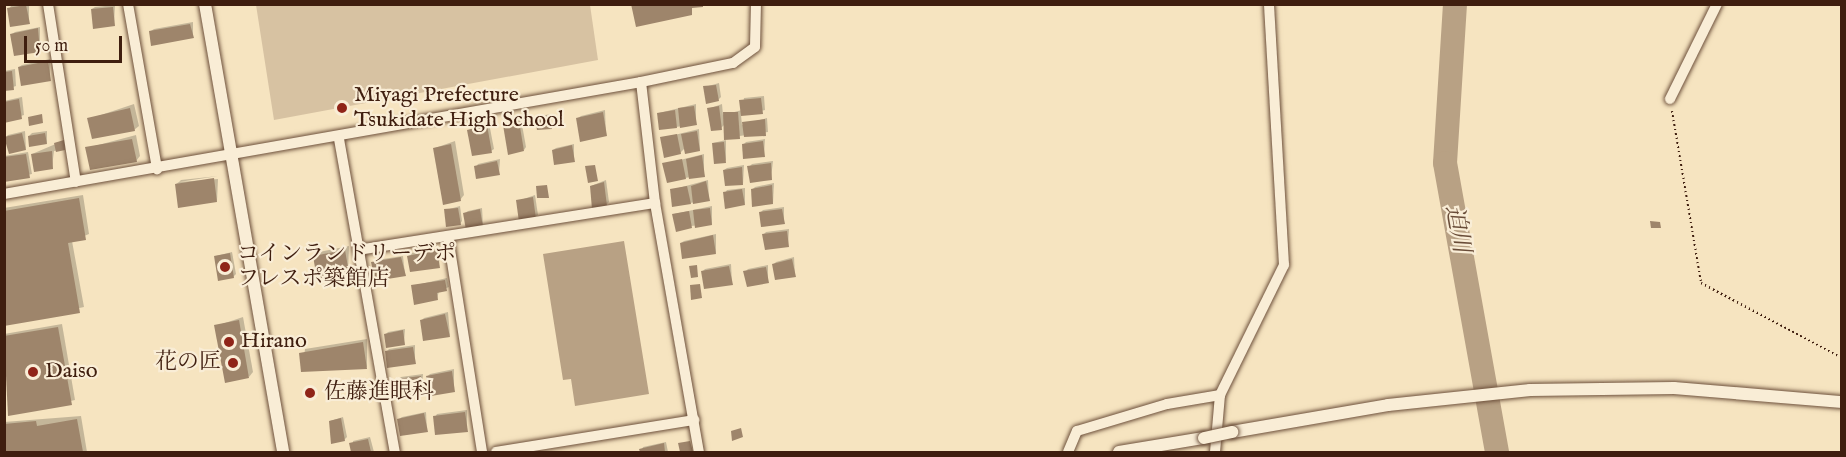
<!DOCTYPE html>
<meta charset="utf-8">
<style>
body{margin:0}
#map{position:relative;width:1846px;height:457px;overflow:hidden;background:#f6e4c0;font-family:"IM FELL English","Noto Serif JP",serif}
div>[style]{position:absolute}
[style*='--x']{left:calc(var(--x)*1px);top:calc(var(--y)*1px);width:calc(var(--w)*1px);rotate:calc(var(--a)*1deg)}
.green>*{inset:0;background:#d7c2a2}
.water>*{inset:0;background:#b8a184}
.shadow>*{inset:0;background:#0003}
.river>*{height:24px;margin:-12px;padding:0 12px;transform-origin:12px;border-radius:12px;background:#b8a184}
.building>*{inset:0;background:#9e856b}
.path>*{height:2px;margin-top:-1px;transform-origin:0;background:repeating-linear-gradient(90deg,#3f1e0f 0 1.5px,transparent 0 4.5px)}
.roads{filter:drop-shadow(0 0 2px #6d503b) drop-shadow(0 0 2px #6d503b)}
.minor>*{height:10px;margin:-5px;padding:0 5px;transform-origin:5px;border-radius:5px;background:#f9edd6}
.tertiary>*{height:12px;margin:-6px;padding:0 6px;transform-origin:6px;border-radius:6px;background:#f9edd6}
.bridges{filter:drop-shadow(0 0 2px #6d503b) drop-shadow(0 0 2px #6d503b)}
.tertiary-bridge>*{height:12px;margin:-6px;padding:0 6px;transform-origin:6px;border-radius:6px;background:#f9edd6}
.dots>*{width:16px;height:16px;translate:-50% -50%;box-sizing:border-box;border:3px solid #f9edd6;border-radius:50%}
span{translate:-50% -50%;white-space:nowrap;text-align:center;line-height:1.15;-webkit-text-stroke:4.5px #f9edd6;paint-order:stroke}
.poi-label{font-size:22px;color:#3f1e0f}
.left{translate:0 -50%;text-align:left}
.right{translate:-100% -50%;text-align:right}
.water-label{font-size:24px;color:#694c38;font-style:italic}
.frame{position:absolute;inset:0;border:6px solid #3f1e0f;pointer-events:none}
.scale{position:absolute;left:24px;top:36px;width:98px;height:27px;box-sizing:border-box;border:3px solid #3f1e0f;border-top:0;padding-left:8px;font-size:18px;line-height:21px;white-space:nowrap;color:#3f1e0f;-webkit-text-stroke:4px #f9edd6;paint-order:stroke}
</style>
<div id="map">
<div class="green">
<div style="clip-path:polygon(256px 5px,590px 5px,598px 60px,274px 120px)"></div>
</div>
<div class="water">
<div style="clip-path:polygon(624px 241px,649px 394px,575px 406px,571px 379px,563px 380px,543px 254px)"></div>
</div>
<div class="shadow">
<div style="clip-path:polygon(29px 4px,29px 23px,9px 9px,11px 6px)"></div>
<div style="clip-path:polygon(115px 5px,114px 24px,92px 9px,95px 7px)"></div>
<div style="clip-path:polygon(193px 22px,193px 37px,151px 31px,154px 29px)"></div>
<div style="clip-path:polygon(40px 27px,40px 50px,12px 34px,15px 32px)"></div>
<div style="clip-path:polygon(50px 59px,50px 79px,19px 67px,22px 65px)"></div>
<div style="clip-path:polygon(15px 69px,16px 86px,4px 90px,4px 71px)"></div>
<div style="clip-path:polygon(719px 83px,721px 97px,718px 100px,705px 87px)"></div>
<div style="clip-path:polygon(764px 96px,765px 110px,741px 115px,742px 125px,767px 118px,768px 132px,726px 138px,726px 161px,713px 143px,726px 140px,725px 124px,721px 128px,708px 109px,722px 104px,723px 115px,742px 110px,744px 98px)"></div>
<div style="clip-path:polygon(22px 97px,24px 115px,4px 121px,4px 101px)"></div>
<div style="clip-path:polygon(134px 104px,139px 126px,134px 130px,89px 119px)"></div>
<div style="clip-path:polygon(696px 104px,696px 124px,676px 127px,659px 113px)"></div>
<div style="clip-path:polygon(605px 110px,606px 135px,578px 118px,581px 116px)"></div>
<div style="clip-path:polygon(552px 114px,551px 127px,537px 118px,539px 116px)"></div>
<div style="clip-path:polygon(521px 119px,526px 147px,524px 150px,505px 126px)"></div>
<div style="clip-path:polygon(489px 123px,494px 149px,491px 151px,469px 130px)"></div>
<div style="clip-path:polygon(699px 129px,700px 150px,685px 148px,680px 153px,662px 138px)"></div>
<div style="clip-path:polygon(25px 131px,26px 149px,6px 137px,8px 135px)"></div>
<div style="clip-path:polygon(47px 131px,47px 143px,29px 136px,32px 133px)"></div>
<div style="clip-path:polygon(136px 135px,140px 156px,136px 161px,87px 148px)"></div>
<div style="clip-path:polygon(765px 139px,764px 156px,743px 145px,746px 142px)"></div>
<div style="clip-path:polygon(65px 140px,65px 149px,54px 151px,52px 167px,32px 154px)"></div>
<div style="clip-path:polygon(455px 141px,464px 195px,460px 200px,435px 148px)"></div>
<div style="clip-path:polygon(574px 144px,574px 161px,553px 150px,556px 148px)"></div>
<div style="clip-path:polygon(28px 152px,32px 174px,4px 180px,4px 156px)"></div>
<div style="clip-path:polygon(704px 154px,704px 175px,685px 178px,664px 164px)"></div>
<div style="clip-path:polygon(500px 159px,499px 174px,476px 167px,478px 164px)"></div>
<div style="clip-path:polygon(773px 161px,771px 178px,749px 167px,752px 164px)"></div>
<div style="clip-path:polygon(744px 165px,743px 184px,724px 170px,727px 168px)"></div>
<div style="clip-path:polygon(218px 176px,179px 182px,181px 180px)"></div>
<div style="clip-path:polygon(218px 179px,217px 201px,176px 184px,179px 182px)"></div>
<div style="clip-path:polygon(606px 180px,609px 202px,607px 204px,591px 186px)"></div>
<div style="clip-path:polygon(708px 180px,709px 200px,690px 203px,671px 190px)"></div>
<div style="clip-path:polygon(774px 183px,773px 203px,752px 190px,755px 187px)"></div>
<div style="clip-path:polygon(745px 188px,745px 204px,725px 193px,727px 190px)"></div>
<div style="clip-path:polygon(83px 195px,89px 234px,72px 241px,84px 307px,4px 324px,4px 208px)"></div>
<div style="clip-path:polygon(535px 195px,538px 215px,535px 217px,518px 201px)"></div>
<div style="clip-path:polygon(460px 206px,462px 221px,460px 224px,446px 210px)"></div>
<div style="clip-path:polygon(712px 206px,712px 224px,691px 226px,674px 214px)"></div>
<div style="clip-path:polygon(784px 207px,784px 223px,760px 213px,763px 210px)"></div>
<div style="clip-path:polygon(482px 208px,483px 225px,465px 213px,468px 211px)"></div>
<div style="clip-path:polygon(789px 229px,788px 246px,763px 235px,766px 232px)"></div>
<div style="clip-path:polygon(716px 234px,716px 253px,681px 243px,684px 241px)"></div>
<div style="clip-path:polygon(349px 246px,348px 272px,315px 257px,319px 252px)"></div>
<div style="clip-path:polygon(440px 248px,439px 266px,408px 256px,411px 253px)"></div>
<div style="clip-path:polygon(232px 252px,236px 274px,233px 277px,216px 256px)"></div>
<div style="clip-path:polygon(403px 256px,405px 275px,373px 263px,376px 260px)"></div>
<div style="clip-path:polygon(794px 257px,795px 276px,774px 264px,776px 262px)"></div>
<div style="clip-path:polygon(731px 264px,732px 283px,702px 272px,705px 269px)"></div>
<div style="clip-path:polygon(768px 265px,768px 282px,745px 272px,748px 269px)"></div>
<div style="clip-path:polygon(447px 278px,449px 287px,439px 291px,437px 299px,412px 286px)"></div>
<div style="clip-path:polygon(448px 312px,450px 336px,422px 320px,424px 318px)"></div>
<div style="clip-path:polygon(243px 317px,253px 372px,249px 377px,216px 326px)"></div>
<div style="clip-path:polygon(62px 324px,75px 400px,10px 415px,4px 334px)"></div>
<div style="clip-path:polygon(405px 329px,404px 343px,385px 335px,388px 332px)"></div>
<div style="clip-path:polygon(367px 339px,367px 367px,302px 371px,305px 349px)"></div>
<div style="clip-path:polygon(415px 345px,415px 363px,386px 352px,389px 349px)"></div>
<div style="clip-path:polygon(454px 369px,454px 391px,428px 376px,430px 374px)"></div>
<div style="clip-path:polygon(423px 374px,422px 392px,398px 380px,401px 377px)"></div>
<div style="clip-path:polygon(467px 410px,467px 430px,435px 417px,437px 414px)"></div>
<div style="clip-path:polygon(426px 412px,427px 430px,399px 419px,402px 417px)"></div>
<div style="clip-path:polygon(81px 416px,87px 452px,4px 452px,4px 422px)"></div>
<div style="clip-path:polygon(343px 417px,347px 437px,344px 440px,330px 421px)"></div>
<div style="clip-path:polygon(370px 437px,374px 452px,352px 452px,353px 441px)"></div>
<div style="clip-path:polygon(666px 442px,668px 452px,641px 452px,643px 447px)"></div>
</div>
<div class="river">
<div style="--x:1455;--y:4;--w:159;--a:93.6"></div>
<div style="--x:1445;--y:163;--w:294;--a:79.8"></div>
</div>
<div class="building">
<div style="clip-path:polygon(631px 4px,703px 4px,703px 7px,692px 8px,692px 15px,636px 27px)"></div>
<div style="clip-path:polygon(26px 5px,30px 24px,10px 27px,7px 8px)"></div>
<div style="clip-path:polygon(113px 7px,115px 26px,93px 29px,91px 9px)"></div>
<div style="clip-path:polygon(190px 24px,194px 38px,151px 46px,149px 31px)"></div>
<div style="clip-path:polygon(38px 28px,40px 52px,14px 56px,10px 34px)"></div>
<div style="clip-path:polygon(48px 61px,51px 81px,21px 86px,18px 67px)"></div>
<div style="clip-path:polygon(12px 71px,14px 90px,4px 91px,4px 72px)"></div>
<div style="clip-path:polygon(716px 85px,719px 101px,706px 104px,703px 86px)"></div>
<div style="clip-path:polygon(761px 98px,763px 114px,741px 116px,739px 100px)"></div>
<div style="clip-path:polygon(19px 99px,22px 119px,4px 123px,4px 102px)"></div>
<div style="clip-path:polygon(694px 106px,697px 125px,680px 128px,678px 108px)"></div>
<div style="clip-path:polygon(719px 106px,722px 130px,711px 131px,707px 108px)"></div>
<div style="clip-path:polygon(130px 108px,135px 131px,92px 139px,87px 118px)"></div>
<div style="clip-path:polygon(675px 110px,677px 128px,659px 130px,657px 113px)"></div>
<div style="clip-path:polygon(603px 112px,607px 136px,580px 142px,576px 118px)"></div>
<div style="clip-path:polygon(723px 112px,738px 112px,740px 139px,724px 140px)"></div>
<div style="clip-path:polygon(42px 114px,43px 123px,29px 126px,28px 117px)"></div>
<div style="clip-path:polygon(550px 115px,552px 129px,537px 130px,535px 118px)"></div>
<div style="clip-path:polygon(765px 119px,766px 136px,744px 137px,742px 122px)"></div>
<div style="clip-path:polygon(519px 121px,524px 151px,508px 155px,503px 125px)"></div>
<div style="clip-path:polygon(487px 125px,492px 153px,472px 156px,467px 130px)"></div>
<div style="clip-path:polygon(697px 131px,700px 151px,685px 154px,681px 134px)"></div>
<div style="clip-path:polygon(22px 133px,26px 150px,9px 154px,4px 137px)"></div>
<div style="clip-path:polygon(45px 133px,47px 144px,29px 147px,28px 136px)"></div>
<div style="clip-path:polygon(677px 134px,681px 154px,664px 158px,660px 137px)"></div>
<div style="clip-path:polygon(132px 139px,137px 162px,90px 170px,85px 147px)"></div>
<div style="clip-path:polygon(64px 140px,65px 150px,56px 152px,54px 143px)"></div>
<div style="clip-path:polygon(763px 141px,765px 157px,743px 159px,742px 144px)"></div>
<div style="clip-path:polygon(724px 142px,726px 163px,714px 164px,712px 143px)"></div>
<div style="clip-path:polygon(451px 144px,461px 201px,443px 205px,433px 148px)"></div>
<div style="clip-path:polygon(572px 145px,575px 162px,554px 165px,552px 150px)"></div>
<div style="clip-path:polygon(52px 151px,53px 169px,34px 172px,31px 154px)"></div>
<div style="clip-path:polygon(26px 154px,30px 178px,4px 182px,4px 157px)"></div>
<div style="clip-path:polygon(702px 155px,705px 177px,689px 179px,686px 159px)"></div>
<div style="clip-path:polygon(682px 159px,686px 179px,667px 183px,662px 163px)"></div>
<div style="clip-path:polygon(497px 161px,500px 175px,476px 179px,474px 166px)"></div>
<div style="clip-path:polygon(771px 163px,772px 180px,750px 183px,747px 166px)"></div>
<div style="clip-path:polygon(595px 165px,598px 181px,588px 183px,585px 166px)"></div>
<div style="clip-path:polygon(742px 167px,743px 185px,725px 186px,723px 170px)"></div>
<div style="clip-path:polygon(214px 178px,217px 202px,178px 208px,175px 184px)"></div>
<div style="clip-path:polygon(706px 181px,710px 201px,693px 204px,691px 186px)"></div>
<div style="clip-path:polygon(604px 182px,607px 206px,592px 209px,590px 186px)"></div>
<div style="clip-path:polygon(547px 185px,549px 198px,537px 198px,536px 186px)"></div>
<div style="clip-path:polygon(772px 185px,773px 204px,752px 207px,751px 189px)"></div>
<div style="clip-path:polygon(687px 186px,691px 204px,672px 207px,670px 189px)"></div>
<div style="clip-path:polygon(742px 189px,745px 205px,725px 209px,723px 192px)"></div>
<div style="clip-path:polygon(533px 197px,536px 219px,519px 222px,516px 200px)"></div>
<div style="clip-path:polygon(79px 198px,86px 240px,68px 243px,80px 313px,4px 326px,4px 211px)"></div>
<div style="clip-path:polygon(458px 208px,461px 225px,446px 227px,444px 209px)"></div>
<div style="clip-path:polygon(710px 208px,712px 225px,695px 228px,693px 210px)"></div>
<div style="clip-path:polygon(480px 209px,483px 227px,466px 230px,463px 213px)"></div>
<div style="clip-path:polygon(782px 209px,785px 224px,761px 227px,759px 212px)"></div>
<div style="clip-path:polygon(689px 211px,692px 228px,676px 232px,672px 214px)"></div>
<div style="clip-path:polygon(1650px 221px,1660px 222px,1661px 228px,1651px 228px)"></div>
<div style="clip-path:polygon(787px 231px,789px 247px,765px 250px,762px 234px)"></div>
<div style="clip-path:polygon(713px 235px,716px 254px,682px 259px,680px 243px)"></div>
<div style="clip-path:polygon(345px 250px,349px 273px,317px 279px,313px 256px)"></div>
<div style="clip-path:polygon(437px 250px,440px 268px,410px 272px,407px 256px)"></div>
<div style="clip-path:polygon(230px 253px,234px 278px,218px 281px,214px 256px)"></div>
<div style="clip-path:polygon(401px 257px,406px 276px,375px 281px,371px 262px)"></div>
<div style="clip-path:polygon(792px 259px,796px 277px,775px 280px,772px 264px)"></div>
<div style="clip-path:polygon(697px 265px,698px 277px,691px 278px,689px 266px)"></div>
<div style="clip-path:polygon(729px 266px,733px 285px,704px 289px,701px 271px)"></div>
<div style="clip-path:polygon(766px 267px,769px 283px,747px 287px,743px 271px)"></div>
<div style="clip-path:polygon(445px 280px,447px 291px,437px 293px,438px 300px,414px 305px,411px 285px)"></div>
<div style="clip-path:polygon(700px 284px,702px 298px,691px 300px,690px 285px)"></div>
<div style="clip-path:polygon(445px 314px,450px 337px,423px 341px,420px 320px)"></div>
<div style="clip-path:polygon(239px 320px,249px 378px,225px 383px,214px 325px)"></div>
<div style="clip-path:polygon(58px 327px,72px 405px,8px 416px,4px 336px)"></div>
<div style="clip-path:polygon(403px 330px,405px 345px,386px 348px,384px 334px)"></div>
<div style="clip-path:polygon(363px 342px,367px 369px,301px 372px,299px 353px)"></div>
<div style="clip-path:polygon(413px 347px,416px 364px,387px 368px,385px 351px)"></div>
<div style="clip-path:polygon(452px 371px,455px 392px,431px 396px,426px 376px)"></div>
<div style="clip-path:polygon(421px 376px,423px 393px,400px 396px,396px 379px)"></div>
<div style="clip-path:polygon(465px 412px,468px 432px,435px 435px,433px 416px)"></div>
<div style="clip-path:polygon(424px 413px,428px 432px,400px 436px,397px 419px)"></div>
<div style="clip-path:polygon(341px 418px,345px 441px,331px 444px,329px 421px)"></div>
<div style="clip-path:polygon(77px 419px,83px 452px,4px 452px,4px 424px,36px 421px,37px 426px)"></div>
<div style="clip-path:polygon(741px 428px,743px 437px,732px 441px,731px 431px)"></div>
<div style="clip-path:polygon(368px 439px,371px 452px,351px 452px,349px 443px)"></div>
<div style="clip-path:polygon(690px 441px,693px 452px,680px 452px,678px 443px)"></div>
<div style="clip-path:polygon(664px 443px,665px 452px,640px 452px,639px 449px)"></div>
</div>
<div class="path">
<div style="--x:1672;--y:111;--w:174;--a:80.4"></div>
<div style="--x:1701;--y:283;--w:160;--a:28"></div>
</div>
<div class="roads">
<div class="minor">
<div style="--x:48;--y:4;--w:180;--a:81.1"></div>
<div style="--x:128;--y:4;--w:168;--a:80"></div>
<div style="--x:641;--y:82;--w:94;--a:-11.7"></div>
<div style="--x:733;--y:63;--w:27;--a:-36"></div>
<div style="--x:755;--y:47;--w:43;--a:-88.7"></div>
<div style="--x:1670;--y:99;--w:106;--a:-63.7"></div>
<div style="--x:339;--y:139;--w:318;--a:79.9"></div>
<div style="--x:4;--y:194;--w:647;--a:-9.97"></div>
<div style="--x:641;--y:82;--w:122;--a:83.4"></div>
<div style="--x:655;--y:203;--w:253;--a:80"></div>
<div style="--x:448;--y:237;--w:218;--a:81"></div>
<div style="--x:358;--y:250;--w:301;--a:-9"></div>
<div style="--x:496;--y:452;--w:201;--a:-9.2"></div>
<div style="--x:1068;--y:452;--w:23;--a:-67"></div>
<div style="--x:1077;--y:431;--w:94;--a:-16.7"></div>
<div style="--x:1167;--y:404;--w:54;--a:-9.6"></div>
<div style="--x:1215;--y:452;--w:57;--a:-85"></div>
<div style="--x:1220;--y:395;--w:145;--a:-63.8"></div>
<div style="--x:1284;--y:265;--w:261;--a:-93.3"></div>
</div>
<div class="tertiary">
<div style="--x:205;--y:4;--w:455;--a:80.1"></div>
<div style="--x:1232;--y:432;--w:158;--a:-9.8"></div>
<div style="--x:1388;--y:405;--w:143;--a:-6"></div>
<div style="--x:1530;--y:390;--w:144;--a:-0.8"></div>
<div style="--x:1674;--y:388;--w:169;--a:4.8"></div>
<div style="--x:1119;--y:452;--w:86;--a:-9.4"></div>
</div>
</div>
<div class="bridges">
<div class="tertiary-bridge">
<div style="--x:1204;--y:438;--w:29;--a:-12"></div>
</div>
</div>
<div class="dots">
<div style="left:342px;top:108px;background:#8f2418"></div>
<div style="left:225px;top:267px;background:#8f2418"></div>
<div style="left:229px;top:342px;background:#8f2418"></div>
<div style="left:233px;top:363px;background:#8f2418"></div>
<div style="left:33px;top:372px;background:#8f2418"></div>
<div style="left:310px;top:393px;background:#8f2418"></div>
</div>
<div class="poi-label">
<span class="left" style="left:354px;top:108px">Miyagi Prefecture<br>Tsukidate High School</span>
<span class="left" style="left:237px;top:267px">コインランドリーデポ<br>フレスポ築館店</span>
<span class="left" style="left:241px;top:342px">Hirano</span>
<span class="right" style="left:221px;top:363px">花の匠</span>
<span class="left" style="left:45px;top:372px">Daiso</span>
<span class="left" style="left:324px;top:393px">佐藤進眼科</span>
</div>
<div class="water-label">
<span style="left:1457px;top:229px;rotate:80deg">迫川</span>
</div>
<div class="frame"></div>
<div class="scale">50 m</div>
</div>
